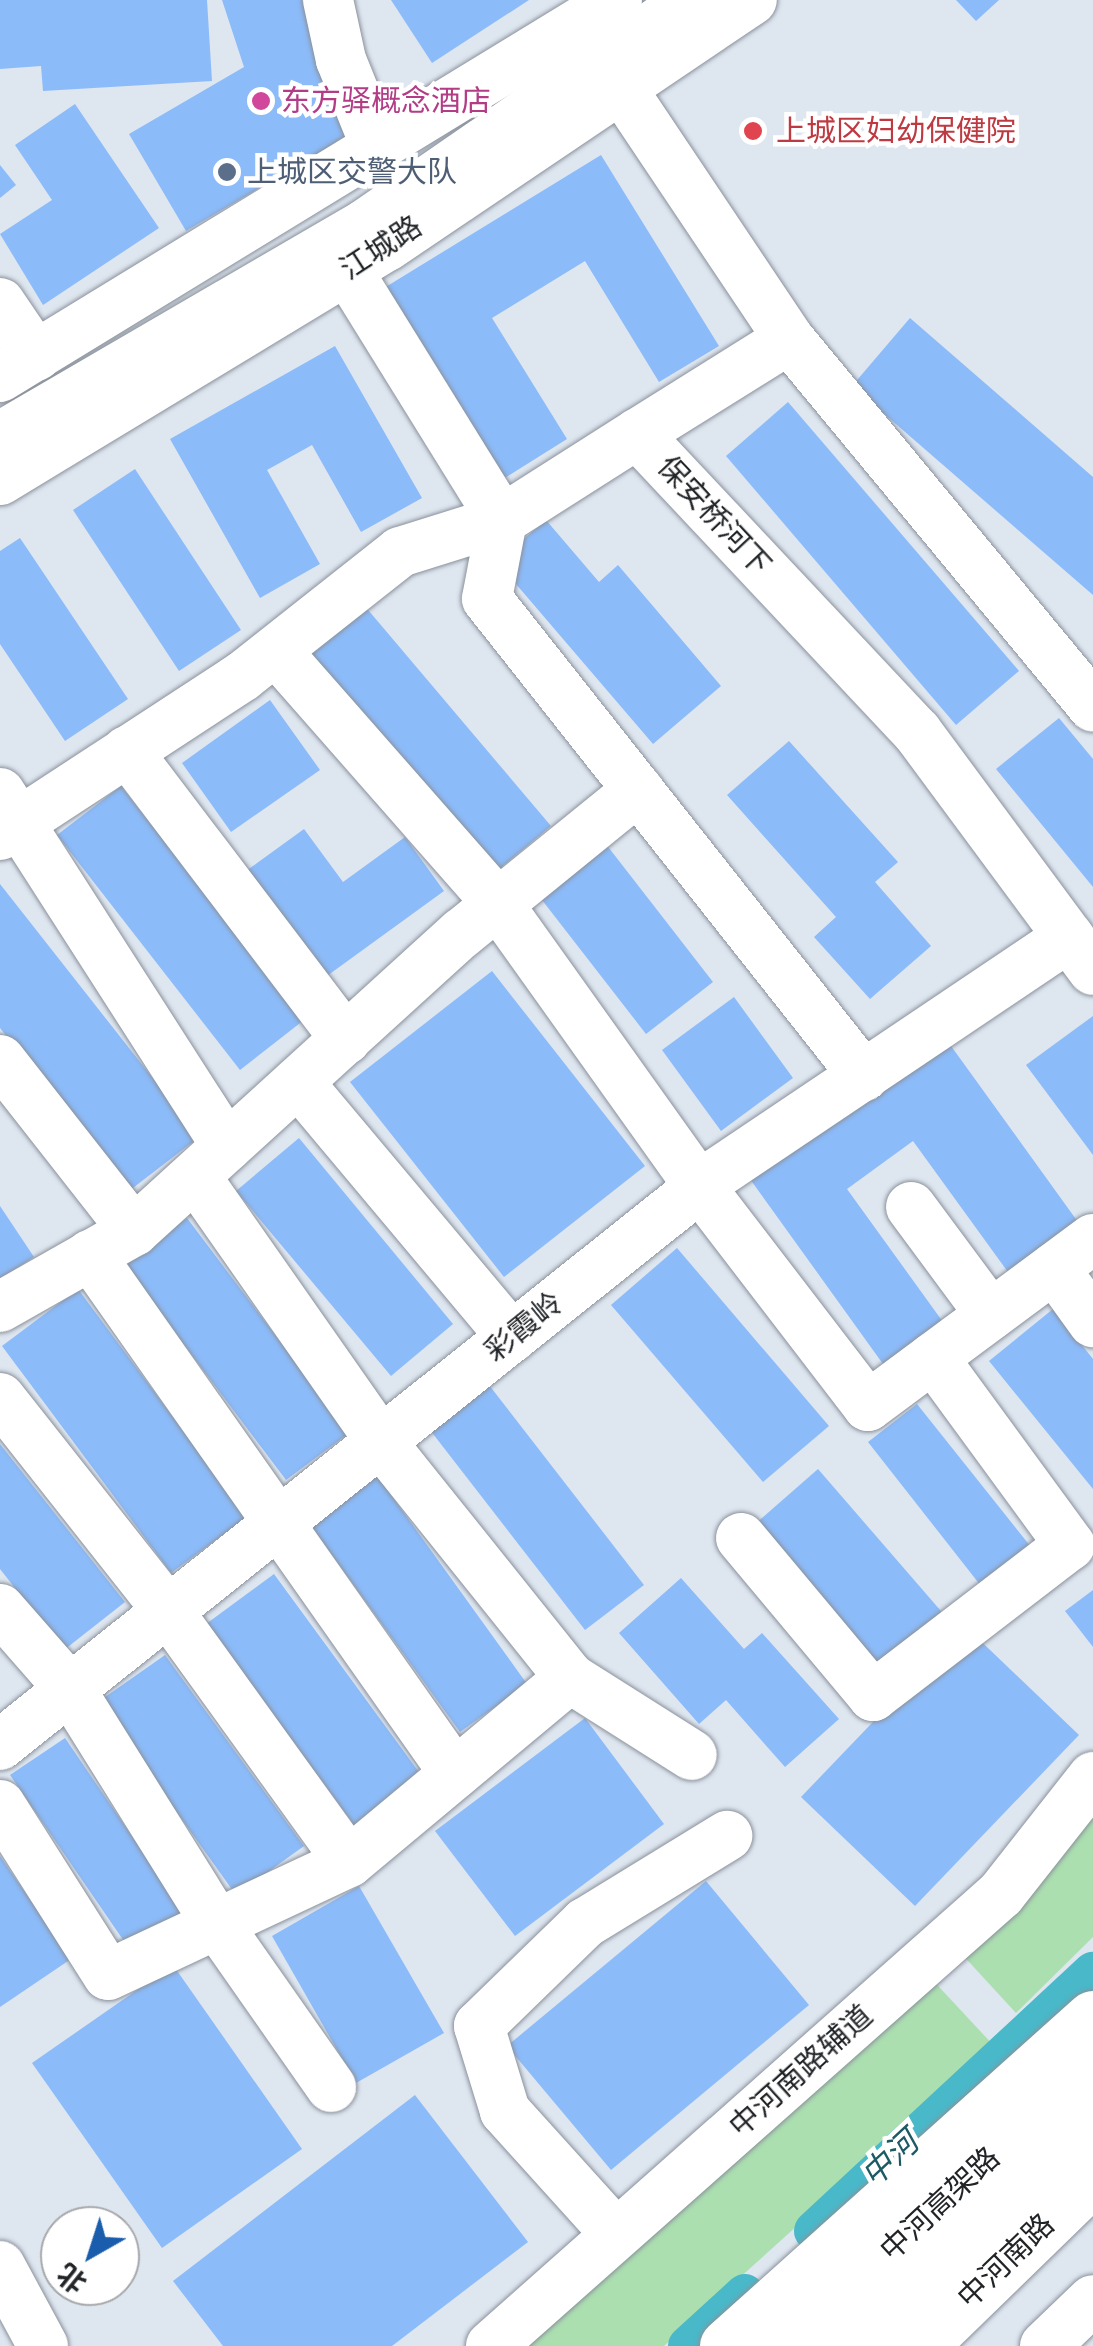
<!DOCTYPE html>
<meta charset="utf-8">
<style>
body{margin:0}
#map{position:relative;width:1093px;height:2346px;overflow:hidden;background:#dee6f0;font-family:"Fira Sans","Noto Sans SC",sans-serif}
div>[style]{position:absolute}
[style*='--x']{left:calc(var(--x)*1px);top:calc(var(--y)*1px);width:calc(var(--w)*1px);rotate:calc(var(--a)*1deg)}
.green>*{inset:0;background:#abdfb0}
.canal>*{height:40px;margin:-20px;padding:0 20px;transform-origin:20px;border-radius:20px;background:#49b8c9}
.building>*{inset:0;background:#8cbbf9}
.roads{filter:drop-shadow(0 0 2px #8a919b) drop-shadow(0 0 2px #8a919b)}
.minor>*{height:50px;margin:-25px;padding:0 25px;transform-origin:25px;border-radius:25px;background:#fff}
.major>*{height:55px;margin:-27.5px;padding:0 27.5px;transform-origin:27.5px;border-radius:27.5px;background:#fff}
.highway>*{height:55px;margin:-27.5px;padding:0 27.5px;transform-origin:27.5px;border-radius:27.5px;background:#fff}
.dots>*{width:28px;height:28px;translate:-50% -50%;box-sizing:border-box;border:5px solid #fff;border-radius:50%}
span{translate:-50% -50%;white-space:nowrap;text-align:center;line-height:1.15;-webkit-text-stroke:9px #fff;paint-order:stroke}
.hotel-label{font-size:30px;color:#b23c85}
.left{translate:0 -50%;text-align:left}
.health-label{font-size:30px;color:#be3a42}
.service-label{font-size:30px;color:#4e5e75}
.street-label{font-size:30px;color:#222528}
.water-label{font-size:32px;color:#1d5b64;font-style:italic}
.north{position:absolute;left:40px;top:2206px;width:100px;height:100px;box-sizing:border-box;background:#fff;border:2px solid #a7a8a9;border-radius:50%;rotate:219deg;font-size:28px;font-weight:700;line-height:40px;text-align:center;color:#222528}
.north::after{content:'';display:block;margin:auto;width:35px;height:45px;background:#1a5dad;clip-path:polygon(50% 0,100% 100%,50% 72%,0 100%)}
</style>
<div id="map">
<div class="green">
<div style="clip-path:polygon(1093px 1802px,1093px 1937px,1016px 2013px,958px 1950px)"></div>
<div style="clip-path:polygon(928px 1975px,995px 2047px,664px 2346px,513px 2346px)"></div>
</div>
<div class="canal">
<div style="--x:814;--y:2231;--w:381;--a:-42.9"></div>
<div style="--x:688;--y:2346;--w:77;--a:-42.4"></div>
</div>
<div class="building">
<div style="clip-path:polygon(0 0,207px 0,212px 81px,43px 91px,41px 66px,0 69px)"></div>
<div style="clip-path:polygon(222px 0,302px 0,346px 137px,186px 231px,129px 134px,244px 67px)"></div>
<div style="clip-path:polygon(391px 0,529px 0,432px 63px)"></div>
<div style="clip-path:polygon(956px 0,999px 0,976px 21px)"></div>
<div style="clip-path:polygon(75px 104px,159px 228px,43px 305px,0 234px,52px 200px,15px 145px)"></div>
<div style="clip-path:polygon(601px 155px,719px 346px,659px 382px,585px 261px,492px 318px,567px 439px,503px 479px,384px 288px)"></div>
<div style="clip-path:polygon(0 165px,16px 185px,0 198px)"></div>
<div style="clip-path:polygon(910px 318px,1093px 477px,1093px 595px,852px 386px)"></div>
<div style="clip-path:polygon(335px 346px,422px 498px,361px 532px,312px 445px,267px 470px,320px 564px,260px 598px,170px 439px)"></div>
<div style="clip-path:polygon(788px 402px,1019px 671px,956px 725px,726px 456px)"></div>
<div style="clip-path:polygon(135px 469px,241px 630px,179px 671px,73px 510px)"></div>
<div style="clip-path:polygon(546px 520px,599px 582px,618px 565px,721px 686px,653px 744px,497px 562px)"></div>
<div style="clip-path:polygon(20px 538px,128px 699px,65px 741px,0 644px,0 551px)"></div>
<div style="clip-path:polygon(358px 598px,551px 826px,486px 880px,293px 651px)"></div>
<div style="clip-path:polygon(270px 700px,320px 770px,231px 832px,182px 763px)"></div>
<div style="clip-path:polygon(1059px 718px,1093px 759px,1093px 887px,996px 769px)"></div>
<div style="clip-path:polygon(789px 741px,898px 862px,875px 882px,931px 946px,870px 999px,814px 937px,836px 917px,727px 795px)"></div>
<div style="clip-path:polygon(121px 786px,304px 1020px,240px 1070px,57px 835px)"></div>
<div style="clip-path:polygon(304px 829px,343px 882px,405px 837px,444px 891px,320px 981px,242px 874px)"></div>
<div style="clip-path:polygon(602px 839px,713px 982px,646px 1034px,535px 891px)"></div>
<div style="clip-path:polygon(0 884px,199px 1137px,129px 1191px,0 1028px)"></div>
<div style="clip-path:polygon(492px 971px,645px 1166px,504px 1277px,350px 1082px)"></div>
<div style="clip-path:polygon(734px 997px,793px 1078px,721px 1131px,662px 1050px)"></div>
<div style="clip-path:polygon(1093px 1016px,1093px 1155px,1026px 1065px)"></div>
<div style="clip-path:polygon(946px 1039px,1083px 1229px,1013px 1279px,913px 1141px,847px 1189px,943px 1322px,883px 1364px,750px 1179px)"></div>
<div style="clip-path:polygon(299px 1138px,453px 1324px,391px 1376px,236px 1191px)"></div>
<div style="clip-path:polygon(0 1206px,34px 1257px,0 1279px)"></div>
<div style="clip-path:polygon(187px 1218px,349px 1433px,286px 1480px,124px 1265px)"></div>
<div style="clip-path:polygon(677px 1248px,829px 1426px,763px 1482px,611px 1305px)"></div>
<div style="clip-path:polygon(78px 1289px,247px 1517px,171px 1573px,2px 1346px)"></div>
<div style="clip-path:polygon(1053px 1309px,1093px 1359px,1093px 1489px,989px 1361px)"></div>
<div style="clip-path:polygon(489px 1385px,644px 1585px,585px 1630px,430px 1430px)"></div>
<div style="clip-path:polygon(917px 1404px,1031px 1547px,981px 1586px,868px 1442px)"></div>
<div style="clip-path:polygon(0 1444px,125px 1602px,64px 1650px,0 1569px)"></div>
<div style="clip-path:polygon(818px 1469px,947px 1618px,883px 1673px,754px 1525px)"></div>
<div style="clip-path:polygon(376px 1474px,527px 1684px,460px 1732px,308px 1522px)"></div>
<div style="clip-path:polygon(274px 1574px,424px 1779px,357px 1829px,206px 1624px)"></div>
<div style="clip-path:polygon(681px 1578px,744px 1649px,762px 1633px,839px 1719px,785px 1767px,726px 1700px,699px 1724px,619px 1633px)"></div>
<div style="clip-path:polygon(1093px 1590px,1093px 1647px,1065px 1611px)"></div>
<div style="clip-path:polygon(965px 1626px,1079px 1735px,915px 1906px,801px 1797px)"></div>
<div style="clip-path:polygon(165px 1655px,304px 1846px,236px 1895px,98px 1702px)"></div>
<div style="clip-path:polygon(585px 1718px,664px 1824px,515px 1936px,435px 1831px)"></div>
<div style="clip-path:polygon(65px 1738px,183px 1911px,128px 1947px,10px 1775px)"></div>
<div style="clip-path:polygon(0 1856px,71px 1959px,0 2007px)"></div>
<div style="clip-path:polygon(706px 1881px,809px 2005px,611px 2170px,507px 2046px)"></div>
<div style="clip-path:polygon(359px 1886px,444px 2033px,356px 2083px,272px 1936px)"></div>
<div style="clip-path:polygon(173px 1965px,302px 2149px,162px 2248px,32px 2063px)"></div>
<div style="clip-path:polygon(415px 2095px,528px 2242px,392px 2346px,223px 2346px,173px 2281px)"></div>
</div>
<div class="roads">
<div class="minor">
<div style="--x:328;--y:0;--w:61;--a:77.8"></div>
<div style="--x:341;--y:60;--w:96;--a:68"></div>
<div style="--x:621;--y:88;--w:302;--a:56.2"></div>
<div style="--x:789;--y:339;--w:179;--a:148"></div>
<div style="--x:637;--y:434;--w:409;--a:46.8"></div>
<div style="--x:917;--y:732;--w:296;--a:53.5"></div>
<div style="--x:347;--y:270;--w:294;--a:58.2"></div>
<div style="--x:502;--y:520;--w:160;--a:-32.5"></div>
<div style="--x:0;--y:303;--w:64;--a:55.8"></div>
<div style="--x:789;--y:339;--w:477;--a:50.4"></div>
<div style="--x:0;--y:377;--w:723;--a:-31.43"></div>
<div style="--x:0;--y:480;--w:452;--a:-31.2"></div>
<div style="--x:387;--y:246;--w:440;--a:-34"></div>
<div style="--x:276;--y:651;--w:337;--a:48.7"></div>
<div style="--x:498;--y:904;--w:348;--a:54.5"></div>
<div style="--x:700;--y:1187;--w:276;--a:52.5"></div>
<div style="--x:868;--y:1406;--w:280;--a:-36.6"></div>
<div style="--x:127;--y:751;--w:362;--a:52.8"></div>
<div style="--x:0;--y:793;--w:420;--a:57.3"></div>
<div style="--x:0;--y:835;--w:290;--a:-33.2"></div>
<div style="--x:243;--y:676;--w:200;--a:-38.3"></div>
<div style="--x:400;--y:552;--w:107;--a:-17.4"></div>
<div style="--x:502;--y:520;--w:80;--a:100.8"></div>
<div style="--x:487;--y:599;--w:608;--a:51.68"></div>
<div style="--x:0;--y:1060;--w:217;--a:51.9"></div>
<div style="--x:298;--y:1082;--w:333;--a:50"></div>
<div style="--x:195;--y:1176;--w:325;--a:55"></div>
<div style="--x:381;--y:1442;--w:302;--a:51.3"></div>
<div style="--x:570;--y:1678;--w:144;--a:32.3"></div>
<div style="--x:911;--y:1207;--w:134;--a:53.5"></div>
<div style="--x:90;--y:1255;--w:634;--a:54.88"></div>
<div style="--x:1054;--y:1268;--w:67;--a:54.2"></div>
<div style="--x:0;--y:1307;--w:154;--a:-29.6"></div>
<div style="--x:134;--y:1231;--w:443;--a:-42.3"></div>
<div style="--x:462;--y:933;--w:227;--a:-39.1"></div>
<div style="--x:0;--y:1398;--w:271;--a:51.7"></div>
<div style="--x:168;--y:1611;--w:309;--a:54.2"></div>
<div style="--x:741;--y:1538;--w:206;--a:50.1"></div>
<div style="--x:873;--y:1696;--w:248;--a:-37.5"></div>
<div style="--x:1070;--y:1545;--w:232;--a:-126.2"></div>
<div style="--x:0;--y:1609;--w:106;--a:48.8"></div>
<div style="--x:70;--y:1689;--w:277;--a:58"></div>
<div style="--x:217;--y:1924;--w:199;--a:55"></div>
<div style="--x:0;--y:1745;--w:916;--a:-38.57"></div>
<div style="--x:716;--y:1174;--w:425;--a:-33.9"></div>
<div style="--x:0;--y:1805;--w:201;--a:57.6"></div>
<div style="--x:108;--y:1975;--w:266;--a:-25.1"></div>
<div style="--x:349;--y:1862;--w:288;--a:-39.8"></div>
<div style="--x:616;--y:2234;--w:166;--a:-132.1"></div>
<div style="--x:505;--y:2111;--w:89;--a:-107"></div>
<div style="--x:479;--y:2026;--w:148;--a:-44.2"></div>
<div style="--x:585;--y:1923;--w:167;--a:-31.5"></div>
<div style="--x:0;--y:2266;--w:91;--a:61.7"></div>
<div style="--x:491;--y:2346;--w:681;--a:-41.55"></div>
<div style="--x:1001;--y:1894;--w:149;--a:-51.8"></div>
<div style="--x:1045;--y:2346;--w:66;--a:-43.8"></div>
</div>
<div class="major">
<div style="--x:0;--y:439;--w:423;--a:-30.2"></div>
<div style="--x:366;--y:226;--w:397;--a:-34.6"></div>
<div style="--x:727;--y:2346;--w:491;--a:-41.9"></div>
<div style="--x:919;--y:2346;--w:243;--a:-44.2"></div>
</div>
<div class="highway">
<div style="--x:786;--y:2346;--w:419;--a:-42.9"></div>
<div style="--x:853;--y:2346;--w:328;--a:-43"></div>
</div>
</div>
<div class="dots">
<div style="left:261px;top:101px;background:#d1479c"></div>
<div style="left:753px;top:131px;background:#e0444e"></div>
<div style="left:227px;top:172px;background:#5c6f8a"></div>
</div>
<div class="hotel-label">
<span class="left" style="left:281px;top:101px">东方驿概念酒店</span>
</div>
<div class="health-label">
<span class="left" style="left:776px;top:131px">上城区妇幼保健院</span>
</div>
<div class="service-label">
<span class="left" style="left:247px;top:172px">上城区交警大队</span>
</div>
<div class="street-label">
<span style="left:381px;top:248px;rotate:-33deg">江城路</span>
<span style="left:714px;top:516px;rotate:47deg">保安桥河下</span>
<span style="left:524px;top:1327px;rotate:-39deg">彩霞岭</span>
<span style="left:801px;top:2071px;rotate:-42deg">中河南路辅道</span>
<span style="left:940px;top:2204px;rotate:-43deg">中河高架路</span>
<span style="left:1006px;top:2261px;rotate:-44deg">中河南路</span>
</div>
<div class="water-label">
<span style="left:890px;top:2159px;rotate:-43deg">中河</span>
</div>
<div class="north">北</div>
</div>
